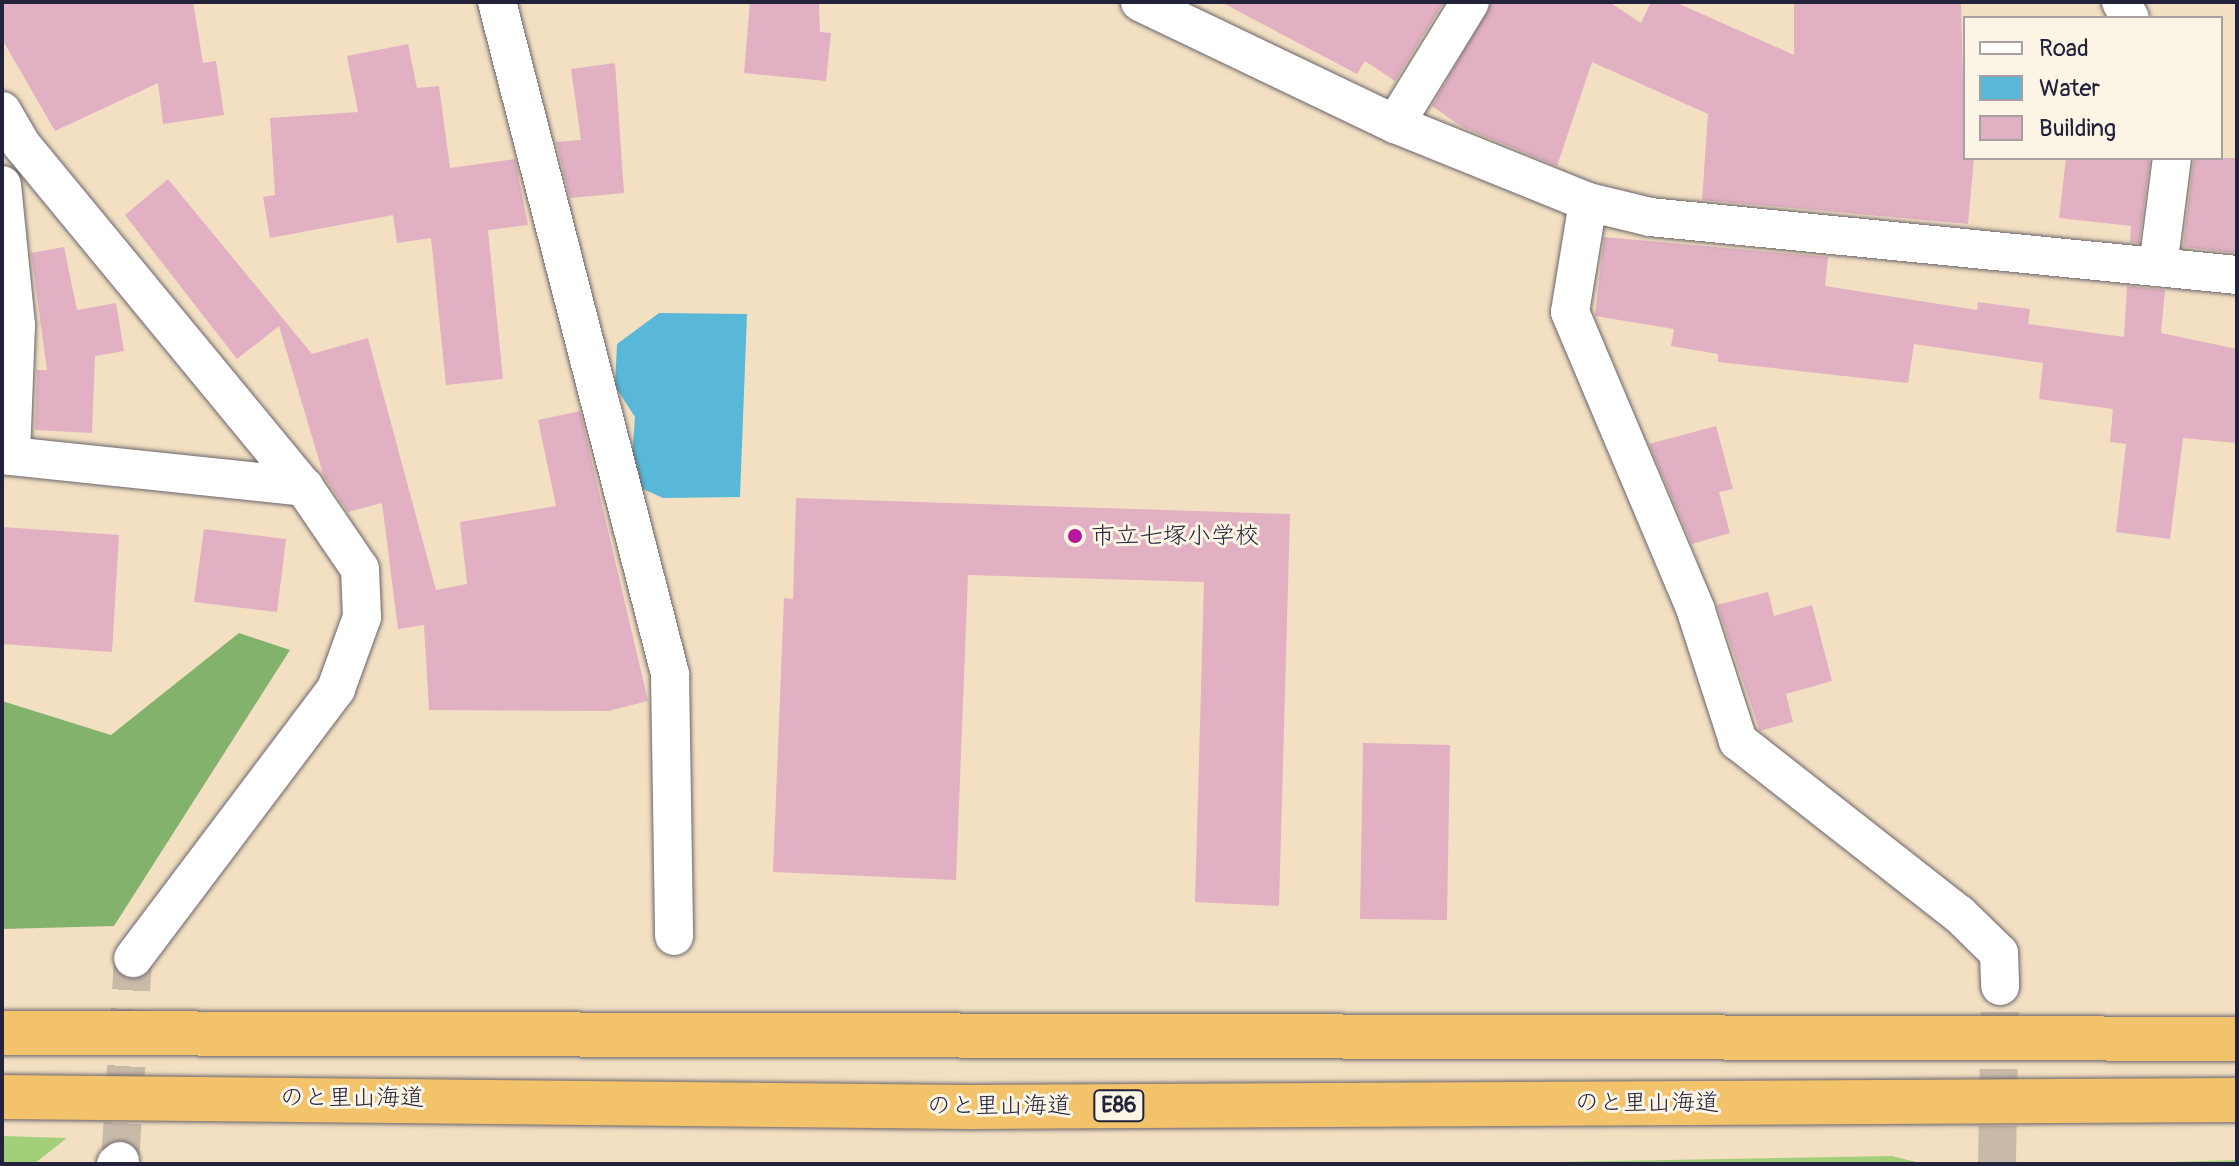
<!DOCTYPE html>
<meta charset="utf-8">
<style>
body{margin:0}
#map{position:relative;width:2239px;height:1166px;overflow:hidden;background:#f3e0c3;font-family:Pangolin,"Klee One",sans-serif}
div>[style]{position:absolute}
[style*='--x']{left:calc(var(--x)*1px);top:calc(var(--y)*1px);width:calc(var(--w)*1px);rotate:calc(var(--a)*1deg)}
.green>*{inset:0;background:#a3cf7b}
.forest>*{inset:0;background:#82b26b}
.water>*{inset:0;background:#59b8d8}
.building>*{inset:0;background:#e1b0c2}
.street-tunnel>*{height:38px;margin-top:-19px;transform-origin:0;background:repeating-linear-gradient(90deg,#c9baa8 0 38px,transparent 0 57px)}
.roads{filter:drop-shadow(0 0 2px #6b646b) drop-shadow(0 0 2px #6b646b)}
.street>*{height:38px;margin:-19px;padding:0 19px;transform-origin:19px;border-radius:19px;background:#fff}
.highway>*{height:44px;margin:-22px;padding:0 22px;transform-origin:22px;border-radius:22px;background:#f2c36a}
.dots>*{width:22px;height:22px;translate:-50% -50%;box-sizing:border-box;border:4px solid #fcf5e5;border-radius:50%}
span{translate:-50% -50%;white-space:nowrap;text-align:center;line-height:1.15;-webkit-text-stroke:6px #fcf5e5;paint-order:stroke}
.shield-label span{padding:2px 6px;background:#fcf5e5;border:2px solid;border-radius:6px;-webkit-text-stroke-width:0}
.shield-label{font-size:22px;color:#22223b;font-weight:700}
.poi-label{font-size:24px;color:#22223b}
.left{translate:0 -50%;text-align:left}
.street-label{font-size:24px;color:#22223b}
.frame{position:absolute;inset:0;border:4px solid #22223b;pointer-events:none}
.legend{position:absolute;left:1963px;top:16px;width:260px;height:144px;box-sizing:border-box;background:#fcf5e5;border:2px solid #a5a1a1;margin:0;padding:10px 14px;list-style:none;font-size:24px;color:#22223b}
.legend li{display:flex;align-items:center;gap:16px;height:40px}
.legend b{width:40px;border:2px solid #a5a1a1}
</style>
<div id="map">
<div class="green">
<div style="clip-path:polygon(2px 1136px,67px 1138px,34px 1164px,2px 1164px)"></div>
<div style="clip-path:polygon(1892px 1156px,1924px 1164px,1437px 1164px)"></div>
<div style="clip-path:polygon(2237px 1160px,2237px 1164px,2104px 1164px)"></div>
</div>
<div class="forest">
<div style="clip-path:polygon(239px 633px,290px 650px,114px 926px,2px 929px,2px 701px,111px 735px)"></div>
</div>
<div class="water">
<div style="clip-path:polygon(659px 313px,747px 314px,740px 497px,663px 498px,630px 483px,635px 417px,615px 386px,617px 344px)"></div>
</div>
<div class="building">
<div style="clip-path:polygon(2px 2px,193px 2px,203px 63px,216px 61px,224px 115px,163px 124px,158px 83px,55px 131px,2px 39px)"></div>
<div style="clip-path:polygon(750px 2px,819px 2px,820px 32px,831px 33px,826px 81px,744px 73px)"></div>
<div style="clip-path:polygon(1221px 2px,1444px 2px,1395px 81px,1365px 61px,1357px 74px)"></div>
<div style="clip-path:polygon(1492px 2px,1609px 2px,1641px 23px,1651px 2px,1675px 2px,1794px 55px,1794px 2px,1961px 2px,1965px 158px,1974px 158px,1968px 224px,1702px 200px,1708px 114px,1592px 62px,1557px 166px,1462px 127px,1432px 106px)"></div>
<div style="clip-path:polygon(408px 44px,417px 88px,439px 86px,450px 168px,515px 159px,528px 225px,488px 230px,503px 379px,446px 385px,431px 238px,397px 243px,393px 215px,270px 238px,263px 197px,275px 195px,270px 118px,358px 112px,347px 56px)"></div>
<div style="clip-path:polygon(615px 63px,624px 193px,570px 198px,556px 142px,581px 140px,571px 69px)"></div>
<div style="clip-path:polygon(2066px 158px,2150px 158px,2139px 243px,2130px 242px,2131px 226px,2059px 218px)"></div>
<div style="clip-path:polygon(2194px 158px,2237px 158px,2237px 253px,2183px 247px)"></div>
<div style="clip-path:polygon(168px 179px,312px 354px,368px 338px,436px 590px,467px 584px,460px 522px,556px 506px,538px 420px,580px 411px,648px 701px,608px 711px,429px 710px,424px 625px,398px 629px,382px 503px,348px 512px,324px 477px,279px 326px,237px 359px,125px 215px)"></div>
<div style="clip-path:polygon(1604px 237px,1828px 257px,1825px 286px,1977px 310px,1978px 302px,2030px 309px,2028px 324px,2124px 337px,2127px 286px,2165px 290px,2161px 333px,2237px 349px,2237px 443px,2183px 438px,2170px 539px,2116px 532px,2126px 444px,2110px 442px,2113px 409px,2039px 399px,2043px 363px,1914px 344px,1908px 383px,1718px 362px,1718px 354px,1671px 346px,1674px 329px,1595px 316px)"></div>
<div style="clip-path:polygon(64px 247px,77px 310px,116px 303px,124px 351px,95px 356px,92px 433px,35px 430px,37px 370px,47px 370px,31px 253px)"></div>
<div style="clip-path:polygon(1716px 426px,1733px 489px,1719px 492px,1730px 533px,1692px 544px,1649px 444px)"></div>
<div style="clip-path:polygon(796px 498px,1290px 514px,1279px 906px,1195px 902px,1204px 582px,968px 575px,956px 880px,773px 872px,784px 598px,793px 599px)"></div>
<div style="clip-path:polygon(2px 527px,119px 535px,112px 652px,2px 644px)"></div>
<div style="clip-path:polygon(204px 529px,286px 539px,277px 612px,194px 602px)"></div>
<div style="clip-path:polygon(1768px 592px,1774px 616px,1812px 605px,1832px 681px,1786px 694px,1793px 722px,1760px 731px,1717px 605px)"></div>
<div style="clip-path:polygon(1363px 743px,1450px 745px,1447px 920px,1360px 919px)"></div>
</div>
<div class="street-tunnel">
<div style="--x:120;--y:1161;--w:203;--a:-86.3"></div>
<div style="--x:1997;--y:1164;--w:178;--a:-89"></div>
</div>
<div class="roads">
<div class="street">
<div style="--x:497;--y:2;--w:694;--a:75.56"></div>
<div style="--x:670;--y:674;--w:262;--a:89.1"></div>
<div style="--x:1140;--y:2;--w:283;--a:25.6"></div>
<div style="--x:1395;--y:124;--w:208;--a:22"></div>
<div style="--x:1588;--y:202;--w:64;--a:13.6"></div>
<div style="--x:1650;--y:217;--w:590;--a:5.64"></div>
<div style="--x:2121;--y:2;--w:18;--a:61"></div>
<div style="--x:2;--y:111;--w:38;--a:60"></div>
<div style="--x:21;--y:144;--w:445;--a:50.5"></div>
<div style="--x:304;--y:487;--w:99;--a:55.7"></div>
<div style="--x:360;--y:569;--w:48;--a:87.6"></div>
<div style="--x:362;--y:617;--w:77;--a:109.9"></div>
<div style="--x:336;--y:689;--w:337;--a:127"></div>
<div style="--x:1395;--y:124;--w:143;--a:-58.4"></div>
<div style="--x:2;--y:185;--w:141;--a:84.3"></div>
<div style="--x:16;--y:325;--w:131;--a:92.2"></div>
<div style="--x:1588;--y:202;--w:111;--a:99.3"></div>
<div style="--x:1570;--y:312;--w:324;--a:67.1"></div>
<div style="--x:1696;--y:611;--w:137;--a:72.1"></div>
<div style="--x:1738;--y:741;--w:281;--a:38.1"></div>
<div style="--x:1959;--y:914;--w:56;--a:44.3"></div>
<div style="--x:1999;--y:953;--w:33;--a:88"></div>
<div style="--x:2158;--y:267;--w:110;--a:-82.7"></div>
<div style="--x:2;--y:455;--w:304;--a:6"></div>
<div style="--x:116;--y:1164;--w:5;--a:-37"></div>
</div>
<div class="highway">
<div style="--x:2;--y:1033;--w:2235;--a:0.15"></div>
<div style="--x:2;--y:1097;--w:969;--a:0.59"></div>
<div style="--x:971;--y:1107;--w:1266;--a:-0.32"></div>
</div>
</div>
<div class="dots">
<div style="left:1075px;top:536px;background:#b5179e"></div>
</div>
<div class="shield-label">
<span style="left:1119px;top:1106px">E86</span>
</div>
<div class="poi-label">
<span class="left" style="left:1091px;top:536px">市立七塚小学校</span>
</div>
<div class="street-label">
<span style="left:352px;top:1098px">のと里山海道</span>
<span style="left:1647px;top:1103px">のと里山海道</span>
<span style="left:999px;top:1106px">のと里山海道</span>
</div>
<div class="frame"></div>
<ul class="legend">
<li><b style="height:10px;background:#fff"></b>Road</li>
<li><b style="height:22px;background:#59b8d8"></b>Water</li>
<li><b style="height:22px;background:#e1b0c2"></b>Building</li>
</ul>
</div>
